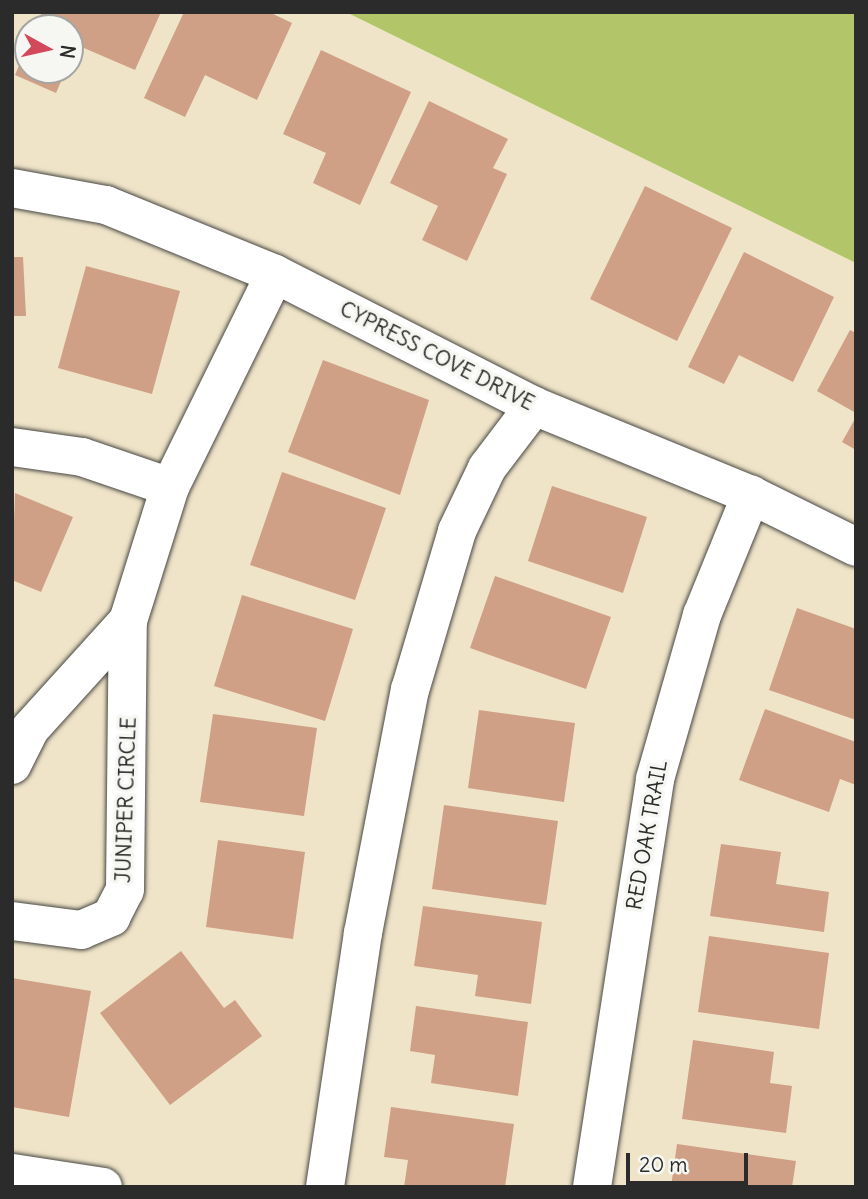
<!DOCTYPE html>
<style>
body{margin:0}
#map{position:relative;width:868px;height:1199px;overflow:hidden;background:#efe4c8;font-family:Delius,sans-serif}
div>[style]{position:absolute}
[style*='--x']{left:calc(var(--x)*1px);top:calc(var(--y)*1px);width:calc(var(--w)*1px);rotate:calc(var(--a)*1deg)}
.green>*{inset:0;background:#b2c568}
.building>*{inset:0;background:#cfa085}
.roads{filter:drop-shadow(0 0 2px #484743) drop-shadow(0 0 2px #484743)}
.minor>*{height:38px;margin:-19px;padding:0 19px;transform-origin:19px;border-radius:19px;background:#fff}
span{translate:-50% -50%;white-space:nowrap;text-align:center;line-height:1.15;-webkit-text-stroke:7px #f6f6f2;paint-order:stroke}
.street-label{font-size:21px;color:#2b2b2b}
.frame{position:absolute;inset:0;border:14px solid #2b2b2b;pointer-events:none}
.north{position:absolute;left:14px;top:14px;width:70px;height:70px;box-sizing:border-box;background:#f6f6f2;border:2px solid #a5a5a2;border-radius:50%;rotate:98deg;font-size:19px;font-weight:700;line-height:28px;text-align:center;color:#2b2b2b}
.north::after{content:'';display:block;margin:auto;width:24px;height:32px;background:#d1495b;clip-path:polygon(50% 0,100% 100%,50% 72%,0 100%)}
.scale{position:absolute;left:626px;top:1153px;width:122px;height:32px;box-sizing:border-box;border:4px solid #2b2b2b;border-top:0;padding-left:9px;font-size:21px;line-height:24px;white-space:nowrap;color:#2b2b2b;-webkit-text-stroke:5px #f6f6f2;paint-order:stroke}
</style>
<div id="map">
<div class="green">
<div style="clip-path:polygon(346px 12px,856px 12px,856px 263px)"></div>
</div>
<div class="building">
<div style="clip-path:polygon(42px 12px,161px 12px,135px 70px,77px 45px,70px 61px,70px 28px,35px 28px)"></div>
<div style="clip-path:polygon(184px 12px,269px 12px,292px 23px,257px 100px,205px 75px,185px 117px,144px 98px)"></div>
<div style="clip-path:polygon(28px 44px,28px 70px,66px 70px,56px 93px,15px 75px)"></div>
<div style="clip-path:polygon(321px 50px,411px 92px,360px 205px,313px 183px,326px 153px,283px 134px)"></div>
<div style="clip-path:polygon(429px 101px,508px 139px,493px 168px,507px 174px,467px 261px,422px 240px,438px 206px,390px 183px)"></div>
<div style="clip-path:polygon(645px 186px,732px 228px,677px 341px,590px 299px)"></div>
<div style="clip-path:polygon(744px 252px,834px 297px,793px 382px,739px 355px,724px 384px,688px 367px)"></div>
<div style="clip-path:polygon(12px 257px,23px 257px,26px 316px,12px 316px)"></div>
<div style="clip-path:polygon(86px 266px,180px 291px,152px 394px,58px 368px)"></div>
<div style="clip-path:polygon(850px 330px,856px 333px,856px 413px,817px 391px)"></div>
<div style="clip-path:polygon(323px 360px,429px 400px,400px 495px,288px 452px)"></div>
<div style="clip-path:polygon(856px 417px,856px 450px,842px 442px)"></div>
<div style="clip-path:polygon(282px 472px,386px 508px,355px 600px,250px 565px)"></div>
<div style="clip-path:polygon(552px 486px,647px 517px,623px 593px,528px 561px)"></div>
<div style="clip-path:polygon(15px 493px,73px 517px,41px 592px,12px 580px)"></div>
<div style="clip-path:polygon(495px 576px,611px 617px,586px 689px,470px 648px)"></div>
<div style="clip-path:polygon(242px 595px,353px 629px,325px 721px,214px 686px)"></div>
<div style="clip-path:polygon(797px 608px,856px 629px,856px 720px,769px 690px)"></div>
<div style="clip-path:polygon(765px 709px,856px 742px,856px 785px,840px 779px,829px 812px,739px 780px)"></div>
<div style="clip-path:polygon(479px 710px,575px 723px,564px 802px,468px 788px)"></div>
<div style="clip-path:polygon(213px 714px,317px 728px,304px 816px,200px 802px)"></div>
<div style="clip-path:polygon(444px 805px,558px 821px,546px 905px,432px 889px)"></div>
<div style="clip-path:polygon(218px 840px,305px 852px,293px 939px,206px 927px)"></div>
<div style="clip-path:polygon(721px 844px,781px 852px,776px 884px,829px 892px,824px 932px,710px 916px)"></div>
<div style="clip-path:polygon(423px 906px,542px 922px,531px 1004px,475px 996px,478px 975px,414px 966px)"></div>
<div style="clip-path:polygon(709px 936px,829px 953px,819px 1029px,698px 1012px)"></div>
<div style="clip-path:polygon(181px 951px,224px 1008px,235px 1000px,262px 1036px,170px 1105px,100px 1013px)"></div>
<div style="clip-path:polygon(12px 978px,91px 991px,69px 1117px,12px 1107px)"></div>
<div style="clip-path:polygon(416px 1006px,528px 1022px,518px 1096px,431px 1083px,435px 1055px,410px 1051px)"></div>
<div style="clip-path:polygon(693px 1040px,774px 1052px,770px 1083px,792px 1086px,786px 1133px,682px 1119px)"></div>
<div style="clip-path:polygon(391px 1107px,514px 1124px,505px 1187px,404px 1187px,408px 1160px,384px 1157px)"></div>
<div style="clip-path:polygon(677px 1144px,796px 1161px,792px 1187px,671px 1187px)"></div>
</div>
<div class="roads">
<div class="minor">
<div style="--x:12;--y:188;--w:96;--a:10.3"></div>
<div style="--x:106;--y:205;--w:183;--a:22.2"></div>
<div style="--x:275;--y:274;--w:291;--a:27"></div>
<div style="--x:534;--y:406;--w:235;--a:22.3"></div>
<div style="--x:751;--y:495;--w:117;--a:26.3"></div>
<div style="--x:12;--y:447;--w:71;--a:8.1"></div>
<div style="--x:82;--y:457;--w:93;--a:18.8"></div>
<div style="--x:12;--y:765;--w:40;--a:-63.4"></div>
<div style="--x:30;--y:729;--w:146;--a:-47.8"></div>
<div style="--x:12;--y:921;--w:70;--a:7.4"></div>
<div style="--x:81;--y:930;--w:33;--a:-23"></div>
<div style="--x:111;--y:917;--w:30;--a:-63"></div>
<div style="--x:125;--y:890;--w:269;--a:-89.4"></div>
<div style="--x:128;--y:621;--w:140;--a:-72.6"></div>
<div style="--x:170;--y:487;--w:237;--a:-63.8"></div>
<div style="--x:12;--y:1173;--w:92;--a:8.7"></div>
<div style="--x:325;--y:1187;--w:257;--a:-81.5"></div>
<div style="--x:363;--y:933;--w:248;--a:-79.1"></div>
<div style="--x:410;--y:690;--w:166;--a:-73.5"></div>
<div style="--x:457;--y:531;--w:70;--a:-64.5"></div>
<div style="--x:487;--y:468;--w:78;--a:-52.8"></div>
<div style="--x:592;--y:1187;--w:413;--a:-81.2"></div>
<div style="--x:655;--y:779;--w:171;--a:-74"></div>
<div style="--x:702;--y:615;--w:130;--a:-67.8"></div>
</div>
</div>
<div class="street-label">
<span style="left:437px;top:356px;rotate:27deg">CYPRESS COVE DRIVE</span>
<span style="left:126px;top:800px;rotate:-88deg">JUNIPER CIRCLE</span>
<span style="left:647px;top:835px;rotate:-80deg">RED OAK TRAIL</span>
</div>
<div class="frame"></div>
<div class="north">N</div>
<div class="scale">20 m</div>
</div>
